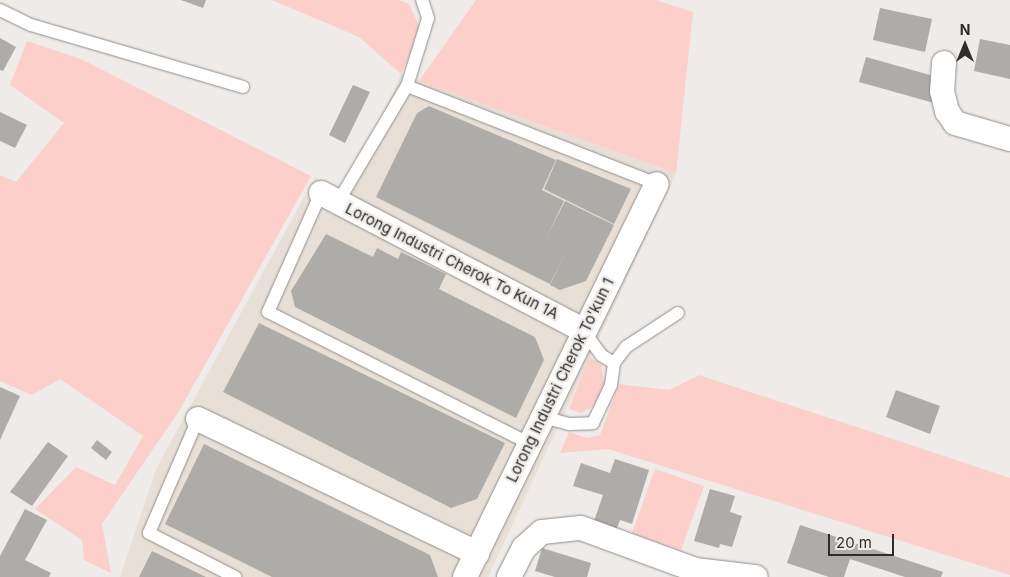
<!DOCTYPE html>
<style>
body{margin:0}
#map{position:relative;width:1010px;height:577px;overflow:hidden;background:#eeebe8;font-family:Inter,sans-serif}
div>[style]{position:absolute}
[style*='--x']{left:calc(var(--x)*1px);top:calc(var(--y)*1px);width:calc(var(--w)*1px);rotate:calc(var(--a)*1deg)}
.built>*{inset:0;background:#e8e0d7}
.green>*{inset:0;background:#fccfcb}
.building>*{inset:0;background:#adaca9}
.roads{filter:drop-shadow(0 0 1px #908d8b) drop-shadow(0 0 1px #908d8b)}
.service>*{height:12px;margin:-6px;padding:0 6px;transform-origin:6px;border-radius:6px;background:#fff}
.minor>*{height:24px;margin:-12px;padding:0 12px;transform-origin:12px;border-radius:12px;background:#fff}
span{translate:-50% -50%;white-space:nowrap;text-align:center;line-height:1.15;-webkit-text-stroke:4.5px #eeebe8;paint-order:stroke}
.street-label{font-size:15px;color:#2e2d2c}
.north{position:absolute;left:940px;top:20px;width:50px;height:50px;-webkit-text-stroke:4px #eeebe8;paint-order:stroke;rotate:0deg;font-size:14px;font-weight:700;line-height:20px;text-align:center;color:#2e2d2c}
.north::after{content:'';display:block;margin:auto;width:18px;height:22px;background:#2e2d2c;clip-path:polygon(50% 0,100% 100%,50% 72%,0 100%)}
.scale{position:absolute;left:828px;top:534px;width:66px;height:22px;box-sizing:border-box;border:2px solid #2e2d2c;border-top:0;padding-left:6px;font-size:15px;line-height:18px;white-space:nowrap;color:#2e2d2c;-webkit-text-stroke:4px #eeebe8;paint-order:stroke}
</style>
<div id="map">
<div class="built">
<div style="clip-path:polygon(401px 74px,676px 173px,488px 577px,120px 577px,157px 467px,315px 177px,347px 196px)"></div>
</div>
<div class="green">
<div style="clip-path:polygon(272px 0,399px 0,409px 4px,419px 26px,416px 41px,401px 74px,359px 37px)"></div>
<div style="clip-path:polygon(476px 0,656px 0,693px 12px,676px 173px,419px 81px)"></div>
<div style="clip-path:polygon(27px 41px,81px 59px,311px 176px,179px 411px,102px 524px,111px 573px,84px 560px,82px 540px,35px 509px,76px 467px,115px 485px,143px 436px,60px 379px,32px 395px,0 381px,0 175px,16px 182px,64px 123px,10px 85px)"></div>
<div style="clip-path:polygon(589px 357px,601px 364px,605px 388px,601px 402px,581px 413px,569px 409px)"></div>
<div style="clip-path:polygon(699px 375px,1010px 478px,1010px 575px,608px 449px,560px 453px,569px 432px,587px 438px,600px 435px,619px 384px,669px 390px)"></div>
<div style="clip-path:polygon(655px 469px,704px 486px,681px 550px,632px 533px)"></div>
</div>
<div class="building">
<div style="clip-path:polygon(181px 0,206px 0,203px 8px)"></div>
<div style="clip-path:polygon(880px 8px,932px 19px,925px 52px,873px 40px)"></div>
<div style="clip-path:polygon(0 38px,16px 47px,3px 71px,0 70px)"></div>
<div style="clip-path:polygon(980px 39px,1010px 45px,1010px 79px,974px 71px)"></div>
<div style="clip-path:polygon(866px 57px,941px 78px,934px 103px,859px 82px)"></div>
<div style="clip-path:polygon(353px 85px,370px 92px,345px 143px,329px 135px)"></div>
<div style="clip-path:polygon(429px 106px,556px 160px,542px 190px,564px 201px,546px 238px,565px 201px,614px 225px,586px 281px,560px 290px,550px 285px,567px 249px,550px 284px,376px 197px,417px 113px)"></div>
<div style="clip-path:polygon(0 112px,27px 125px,15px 148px,0 141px)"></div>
<div style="clip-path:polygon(557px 159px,631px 189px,614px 224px,544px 189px)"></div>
<div style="clip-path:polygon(326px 234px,373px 257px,377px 248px,398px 259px,401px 252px,446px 274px,439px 289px,535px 337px,544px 360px,516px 418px,295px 307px,291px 291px)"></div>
<div style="clip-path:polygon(259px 323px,505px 443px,477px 499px,451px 508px,223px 392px)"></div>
<div style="clip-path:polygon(0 387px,20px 396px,0 440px)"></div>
<div style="clip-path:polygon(896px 390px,940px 406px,930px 434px,886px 417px)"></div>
<div style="clip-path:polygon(97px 440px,112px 452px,106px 460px,91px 448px)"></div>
<div style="clip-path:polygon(48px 442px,68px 456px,32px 506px,10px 492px)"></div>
<div style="clip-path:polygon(204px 444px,430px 555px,438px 577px,272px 577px,165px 524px)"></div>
<div style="clip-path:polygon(615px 459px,649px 470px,632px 524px,620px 520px,616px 531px,593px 524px,603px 495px,573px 486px,581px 463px,610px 473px)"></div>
<div style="clip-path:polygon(710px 489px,735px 496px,730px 512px,742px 516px,732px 547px,720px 544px,719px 548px,694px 541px)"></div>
<div style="clip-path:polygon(25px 509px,47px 520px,25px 560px,51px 573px,49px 577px,0 577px,0 556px)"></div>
<div style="clip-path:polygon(800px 525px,943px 572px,941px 577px,905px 577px,850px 559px,844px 577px,829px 577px,787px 563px)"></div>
<div style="clip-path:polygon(542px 548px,591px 563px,587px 577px,555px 577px,535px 571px)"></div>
<div style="clip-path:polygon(152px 551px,177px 563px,206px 577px,139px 577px)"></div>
</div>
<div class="roads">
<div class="service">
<div style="--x:0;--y:10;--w:34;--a:26"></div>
<div style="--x:31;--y:25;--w:221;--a:16.3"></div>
<div style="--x:407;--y:86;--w:269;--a:21.4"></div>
<div style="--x:321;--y:193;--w:130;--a:114"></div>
<div style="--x:268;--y:312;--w:293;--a:26.7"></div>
<div style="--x:338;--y:202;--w:135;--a:-59.3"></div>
<div style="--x:407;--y:86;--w:71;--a:-72.8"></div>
<div style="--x:428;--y:18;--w:19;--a:-108"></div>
<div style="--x:583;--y:330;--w:31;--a:54"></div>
<div style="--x:601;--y:355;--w:15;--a:32"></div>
<div style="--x:614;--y:363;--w:20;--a:-53"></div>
<div style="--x:626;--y:347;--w:62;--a:-33.2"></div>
<div style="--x:543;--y:417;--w:28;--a:15"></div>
<div style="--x:570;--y:424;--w:23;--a:-2"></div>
<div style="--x:593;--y:423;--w:42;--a:-64.7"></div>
<div style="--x:611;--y:385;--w:22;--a:-82"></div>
<div style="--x:198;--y:419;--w:124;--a:113.3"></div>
<div style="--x:149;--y:533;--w:97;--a:27.1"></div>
</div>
<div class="minor">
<div style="--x:944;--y:63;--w:28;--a:94"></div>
<div style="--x:942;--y:91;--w:21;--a:76"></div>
<div style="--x:947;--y:111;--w:14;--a:56"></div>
<div style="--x:955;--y:123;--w:57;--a:16.2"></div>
<div style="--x:321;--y:193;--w:296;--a:27.6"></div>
<div style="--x:198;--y:419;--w:310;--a:25.7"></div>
<div style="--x:465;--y:577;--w:437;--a:-64"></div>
<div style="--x:509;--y:577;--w:33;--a:-63"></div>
<div style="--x:524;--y:548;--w:24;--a:-42"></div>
<div style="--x:542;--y:532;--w:39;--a:-6"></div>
<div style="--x:581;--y:528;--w:122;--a:20.1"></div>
<div style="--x:696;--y:570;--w:60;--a:6.7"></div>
</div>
</div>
<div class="street-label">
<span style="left:452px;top:261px;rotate:27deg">Lorong Industri Cherok To Kun 1A</span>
<span style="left:560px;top:380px;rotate:-64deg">Lorong Industri Cherok To'kun 1</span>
</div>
<div class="north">N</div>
<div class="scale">20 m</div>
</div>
